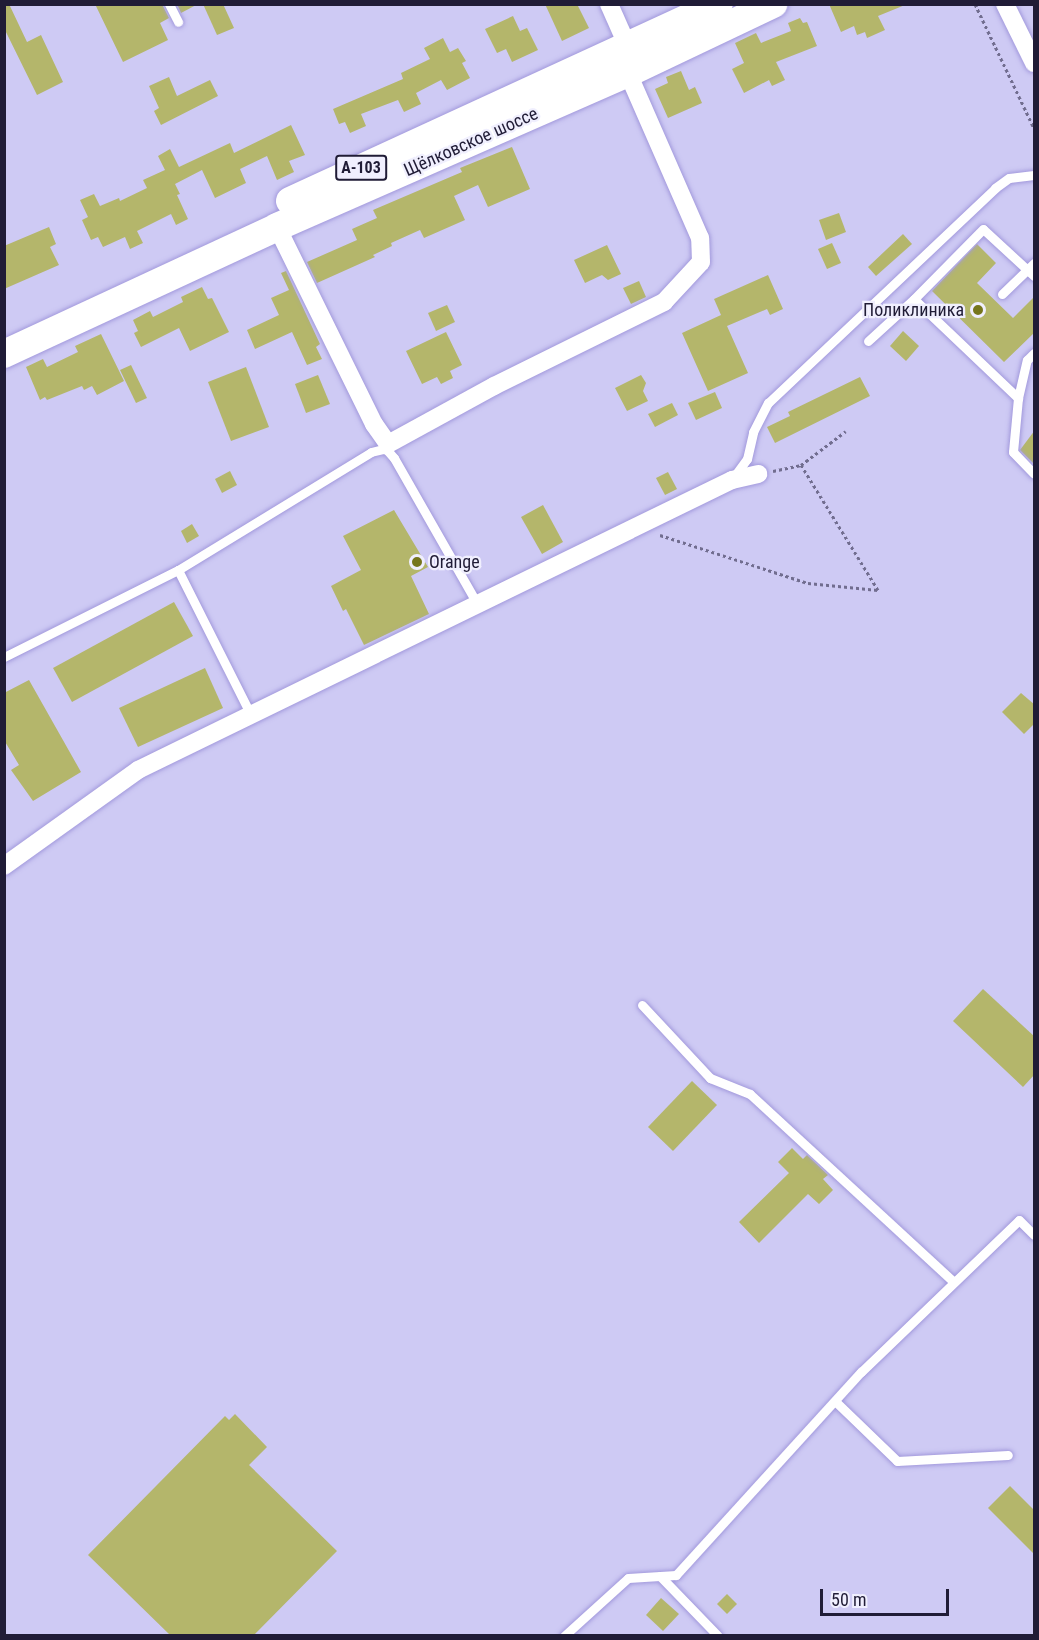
<!DOCTYPE html>
<meta charset="utf-8">
<style>
body{margin:0}
#map{position:relative;width:1039px;height:1640px;overflow:hidden;background:#cecaf4;font-family:"Roboto Condensed",sans-serif}
div>[style]{position:absolute}
[style*='--x']{left:calc(var(--x)*1px);top:calc(var(--y)*1px);width:calc(var(--w)*1px);rotate:calc(var(--a)*1deg)}
.building>*{inset:0;background:#b4b66b}
.path>*{height:3px;margin-top:-1.5px;transform-origin:0;background:repeating-linear-gradient(90deg,#716d8f 0 3px,transparent 0 6px)}
.roads{filter:drop-shadow(0 0 2px #a299dc) drop-shadow(0 0 2px #a299dc)}
.lane>*{height:9px;margin:-4.5px;padding:0 4.5px;transform-origin:4.5px;border-radius:4.5px;background:#fff}
.street>*{height:18px;margin:-9px;padding:0 9px;transform-origin:9px;border-radius:9px;background:#fff}
.primary>*{height:28px;margin:-14px;padding:0 14px;transform-origin:14px;border-radius:14px;background:#fff}
.dots>*{width:16px;height:16px;translate:-50% -50%;box-sizing:border-box;border:3px solid #f0effe;border-radius:50%}
span{translate:-50% -50%;white-space:nowrap;text-align:center;line-height:1.15;-webkit-text-stroke:4.5px #f0effe;paint-order:stroke}
.shield-label span{padding:2px 4px;background:#f0effe;border:2px solid;border-radius:4px;-webkit-text-stroke-width:0}
.shield-label{font-size:16px;color:#201c36;font-weight:700}
.street-label{font-size:18px;color:#201c36}
.poi-label{font-size:18px;color:#201c36}
.right{translate:-100% -50%;text-align:right}
.left{translate:0 -50%;text-align:left}
.frame{position:absolute;inset:0;border:6px solid #201c36;pointer-events:none}
.scale{position:absolute;left:820px;top:1589px;width:129px;height:27px;box-sizing:border-box;border:3px solid #201c36;border-top:0;padding-left:8px;font-size:18px;line-height:21px;white-space:nowrap;color:#201c36;-webkit-text-stroke:4px #f0effe;paint-order:stroke}
</style>
<div id="map">
<div class="building">
<div style="clip-path:polygon(4px 4px,9px 4px,27px 42px,41px 35px,63px 82px,37px 95px,4px 28px)"></div>
<div style="clip-path:polygon(95px 4px,162px 4px,169px 18px,160px 23px,168px 40px,123px 62px)"></div>
<div style="clip-path:polygon(177px 4px,198px 4px,181px 13px)"></div>
<div style="clip-path:polygon(203px 4px,223px 4px,234px 28px,217px 35px)"></div>
<div style="clip-path:polygon(545px 4px,577px 4px,589px 28px,562px 41px)"></div>
<div style="clip-path:polygon(829px 4px,905px 4px,905px 5px,878px 16px,885px 30px,867px 38px,865px 32px,857px 35px,854px 26px,841px 32px)"></div>
<div style="clip-path:polygon(513px 16px,520px 31px,527px 28px,538px 50px,512px 62px,506px 49px,497px 53px,485px 29px)"></div>
<div style="clip-path:polygon(800px 18px,803px 23px,807px 22px,817px 46px,776px 62px,785px 80px,772px 86px,769px 80px,744px 93px,732px 69px,744px 63px,735px 43px,756px 33px,761px 43px,791px 31px,788px 23px)"></div>
<div style="clip-path:polygon(443px 38px,450px 52px,458px 48px,466px 61px,462px 63px,470px 78px,447px 90px,441px 80px,416px 93px,421px 104px,404px 112px,398px 100px,361px 114px,366px 126px,350px 133px,345px 122px,339px 124px,333px 109px,403px 79px,401px 73px,430px 59px,424px 48px)"></div>
<div style="clip-path:polygon(681px 71px,689px 90px,695px 87px,702px 103px,668px 118px,655px 89px,668px 83px,666px 77px)"></div>
<div style="clip-path:polygon(169px 77px,177px 96px,210px 80px,218px 96px,161px 125px,154px 111px,159px 108px,149px 86px)"></div>
<div style="clip-path:polygon(291px 125px,305px 155px,289px 161px,294px 172px,277px 180px,267px 156px,240px 169px,246px 183px,215px 198px,202px 170px,175px 184px,180px 194px,177px 195px,188px 219px,176px 225px,171px 214px,137px 231px,143px 243px,130px 249px,125px 237px,103px 247px,98px 237px,91px 240px,82px 220px,88px 217px,80px 200px,94px 194px,100px 206px,119px 198px,120px 201px,147px 188px,143px 180px,165px 170px,158px 156px,170px 149px,179px 167px,230px 143px,234px 153px)"></div>
<div style="clip-path:polygon(512px 147px,530px 189px,488px 207px,478px 185px,454px 196px,465px 220px,424px 238px,420px 230px,391px 243px,392px 246px,373px 255px,375px 257px,317px 283px,307px 262px,357px 240px,352px 229px,377px 218px,373px 210px,462px 172px,460px 168px)"></div>
<div style="clip-path:polygon(839px 213px,846px 232px,826px 240px,819px 220px)"></div>
<div style="clip-path:polygon(49px 227px,56px 244px,50px 247px,59px 265px,4px 289px,4px 246px)"></div>
<div style="clip-path:polygon(903px 234px,912px 244px,876px 276px,868px 267px)"></div>
<div style="clip-path:polygon(832px 243px,841px 263px,827px 269px,818px 249px)"></div>
<div style="clip-path:polygon(977px 244px,996px 263px,977px 283px,1013px 318px,1035px 296px,1035px 332px,1004px 362px,932px 291px)"></div>
<div style="clip-path:polygon(607px 245px,621px 274px,608px 280px,602px 275px,585px 283px,574px 260px)"></div>
<div style="clip-path:polygon(286px 271px,320px 344px,316px 347px,322px 359px,307px 365px,292px 332px,255px 349px,247px 330px,279px 315px,271px 298px,289px 290px,281px 273px)"></div>
<div style="clip-path:polygon(768px 275px,783px 309px,770px 315px,767px 309px,727px 326px,748px 373px,708px 391px,682px 333px,721px 315px,714px 299px)"></div>
<div style="clip-path:polygon(639px 281px,646px 297px,631px 304px,623px 288px)"></div>
<div style="clip-path:polygon(202px 287px,208px 299px,212px 298px,229px 332px,190px 351px,179px 328px,141px 347px,134px 333px,138px 331px,133px 320px,150px 311px,153px 317px,183px 302px,181px 297px)"></div>
<div style="clip-path:polygon(447px 305px,455px 322px,436px 331px,428px 313px)"></div>
<div style="clip-path:polygon(903px 331px,919px 346px,906px 361px,890px 346px)"></div>
<div style="clip-path:polygon(446px 332px,462px 365px,450px 371px,453px 378px,441px 384px,437px 377px,422px 384px,406px 351px)"></div>
<div style="clip-path:polygon(101px 334px,124px 381px,97px 395px,92px 386px,84px 390px,82px 386px,47px 400px,45px 397px,40px 400px,26px 367px,43px 359px,47px 367px,78px 352px,75px 346px)"></div>
<div style="clip-path:polygon(131px 365px,147px 398px,136px 403px,120px 370px)"></div>
<div style="clip-path:polygon(246px 367px,269px 427px,231px 441px,208px 382px)"></div>
<div style="clip-path:polygon(318px 375px,330px 404px,306px 413px,295px 384px)"></div>
<div style="clip-path:polygon(641px 375px,646px 383px,643px 391px,648px 401px,627px 411px,615px 388px)"></div>
<div style="clip-path:polygon(860px 377px,870px 396px,775px 443px,767px 427px,790px 416px,788px 412px)"></div>
<div style="clip-path:polygon(715px 392px,722px 408px,696px 420px,688px 403px)"></div>
<div style="clip-path:polygon(672px 403px,678px 415px,655px 427px,648px 414px)"></div>
<div style="clip-path:polygon(1035px 430px,1035px 465px,1020px 450px)"></div>
<div style="clip-path:polygon(230px 471px,237px 485px,222px 493px,215px 479px)"></div>
<div style="clip-path:polygon(668px 472px,677px 489px,665px 495px,656px 478px)"></div>
<div style="clip-path:polygon(543px 505px,563px 542px,542px 554px,521px 517px)"></div>
<div style="clip-path:polygon(394px 510px,428px 567px,411px 576px,429px 614px,364px 645px,346px 609px,343px 611px,331px 586px,361px 570px,343px 536px)"></div>
<div style="clip-path:polygon(192px 524px,199px 536px,187px 543px,181px 531px)"></div>
<div style="clip-path:polygon(174px 602px,193px 636px,72px 702px,53px 668px)"></div>
<div style="clip-path:polygon(205px 668px,223px 708px,138px 747px,119px 708px)"></div>
<div style="clip-path:polygon(29px 680px,81px 772px,33px 801px,11px 770px,19px 765px,4px 740px,4px 693px)"></div>
<div style="clip-path:polygon(1021px 693px,1035px 705px,1035px 723px,1024px 734px,1002px 712px)"></div>
<div style="clip-path:polygon(983px 989px,1035px 1037px,1035px 1074px,1023px 1087px,953px 1021px)"></div>
<div style="clip-path:polygon(692px 1081px,717px 1105px,673px 1151px,648px 1127px)"></div>
<div style="clip-path:polygon(792px 1148px,803px 1159px,807px 1155px,828px 1175px,823px 1179px,833px 1190px,819px 1204px,808px 1194px,759px 1243px,739px 1222px,789px 1173px,778px 1162px)"></div>
<div style="clip-path:polygon(235px 1414px,267px 1447px,249px 1465px,337px 1551px,254px 1635px,170px 1635px,88px 1555px,225px 1416px,229px 1420px)"></div>
<div style="clip-path:polygon(1010px 1486px,1035px 1511px,1035px 1555px,988px 1508px)"></div>
<div style="clip-path:polygon(727px 1594px,737px 1604px,727px 1614px,717px 1604px)"></div>
<div style="clip-path:polygon(661px 1598px,679px 1614px,663px 1631px,646px 1615px)"></div>
</div>
<div class="path">
<div style="--x:975;--y:4;--w:137;--a:64.6"></div>
<div style="--x:773;--y:471;--w:29;--a:-12"></div>
<div style="--x:801;--y:465;--w:56;--a:-37.1"></div>
<div style="--x:660;--y:535;--w:156;--a:18"></div>
<div style="--x:808;--y:583;--w:70;--a:5.7"></div>
<div style="--x:878;--y:590;--w:147;--a:-121.6"></div>
</div>
<div class="roads">
<div class="lane">
<div style="--x:169;--y:4;--w:20;--a:63"></div>
<div style="--x:1034;--y:276;--w:69;--a:-137.3"></div>
<div style="--x:983;--y:229;--w:98;--a:134.6"></div>
<div style="--x:914;--y:299;--w:144;--a:43.6"></div>
<div style="--x:1018;--y:398;--w:54;--a:95.3"></div>
<div style="--x:1013;--y:452;--w:30;--a:46"></div>
<div style="--x:1002;--y:294;--w:45;--a:-44.1"></div>
<div style="--x:868;--y:341;--w:62;--a:-42.4"></div>
<div style="--x:1018;--y:398;--w:39;--a:-77"></div>
<div style="--x:1027;--y:360;--w:10;--a:-45"></div>
<div style="--x:733;--y:478;--w:24;--a:-54"></div>
<div style="--x:747;--y:459;--w:28;--a:-77"></div>
<div style="--x:753;--y:432;--w:33;--a:-63"></div>
<div style="--x:768;--y:403;--w:313;--a:-43.4"></div>
<div style="--x:995;--y:188;--w:17;--a:-36"></div>
<div style="--x:1009;--y:178;--w:25;--a:-7"></div>
<div style="--x:178;--y:570;--w:162;--a:63.3"></div>
<div style="--x:4;--y:657;--w:195;--a:-26.6"></div>
<div style="--x:178;--y:570;--w:226;--a:-31.4"></div>
<div style="--x:371;--y:452;--w:12;--a:-14"></div>
<div style="--x:383;--y:449;--w:4;--a:14"></div>
<div style="--x:387;--y:450;--w:11;--a:49"></div>
<div style="--x:394;--y:458;--w:169;--a:60.3"></div>
<div style="--x:642;--y:1005;--w:100;--a:47"></div>
<div style="--x:710;--y:1078;--w:43;--a:21.8"></div>
<div style="--x:750;--y:1094;--w:277;--a:42.7"></div>
<div style="--x:836;--y:1402;--w:85;--a:44"></div>
<div style="--x:897;--y:1461;--w:111;--a:-3.1"></div>
<div style="--x:660;--y:1576;--w:83;--a:46"></div>
<div style="--x:564;--y:1636;--w:86;--a:-42.2"></div>
<div style="--x:628;--y:1578;--w:48;--a:-3.6"></div>
<div style="--x:676;--y:1575;--w:275;--a:-47.7"></div>
<div style="--x:861;--y:1372;--w:219;--a:-43.9"></div>
<div style="--x:1019;--y:1220;--w:21;--a:45"></div>
</div>
<div class="street">
<div style="--x:609;--y:4;--w:47;--a:66.2"></div>
<div style="--x:1005;--y:4;--w:66;--a:63.8"></div>
<div style="--x:277;--y:227;--w:220;--a:63.8"></div>
<div style="--x:374;--y:424;--w:24;--a:55"></div>
<div style="--x:388;--y:444;--w:121;--a:-28.7"></div>
<div style="--x:494;--y:386;--w:190;--a:-26.3"></div>
<div style="--x:664;--y:302;--w:54;--a:-47.2"></div>
<div style="--x:701;--y:262;--w:24;--a:-92"></div>
<div style="--x:700;--y:238;--w:180;--a:-113.6"></div>
<div style="--x:4;--y:866;--w:165;--a:-35.6"></div>
<div style="--x:138;--y:770;--w:661;--a:-26.02"></div>
<div style="--x:732;--y:480;--w:27;--a:-13"></div>
</div>
<div class="primary">
<div style="--x:290;--y:201;--w:472;--a:-24.7"></div>
<div style="--x:4;--y:354;--w:301;--a:-24.9"></div>
<div style="--x:277;--y:227;--w:383;--a:-23.7"></div>
<div style="--x:628;--y:73;--w:161;--a:-25.4"></div>
</div>
</div>
<div class="dots">
<div style="left:978px;top:310px;background:#76761c"></div>
<div style="left:417px;top:562px;background:#76761c"></div>
</div>
<div class="shield-label">
<span style="left:361px;top:168px">А-103</span>
</div>
<div class="street-label">
<span style="left:471px;top:142px;rotate:-24deg">Щёлковское шоссе</span>
</div>
<div class="poi-label">
<span class="right" style="left:964px;top:310px">Поликлиника</span>
<span class="left" style="left:429px;top:562px">Orange</span>
</div>
<div class="frame"></div>
<div class="scale">50 m</div>
</div>
